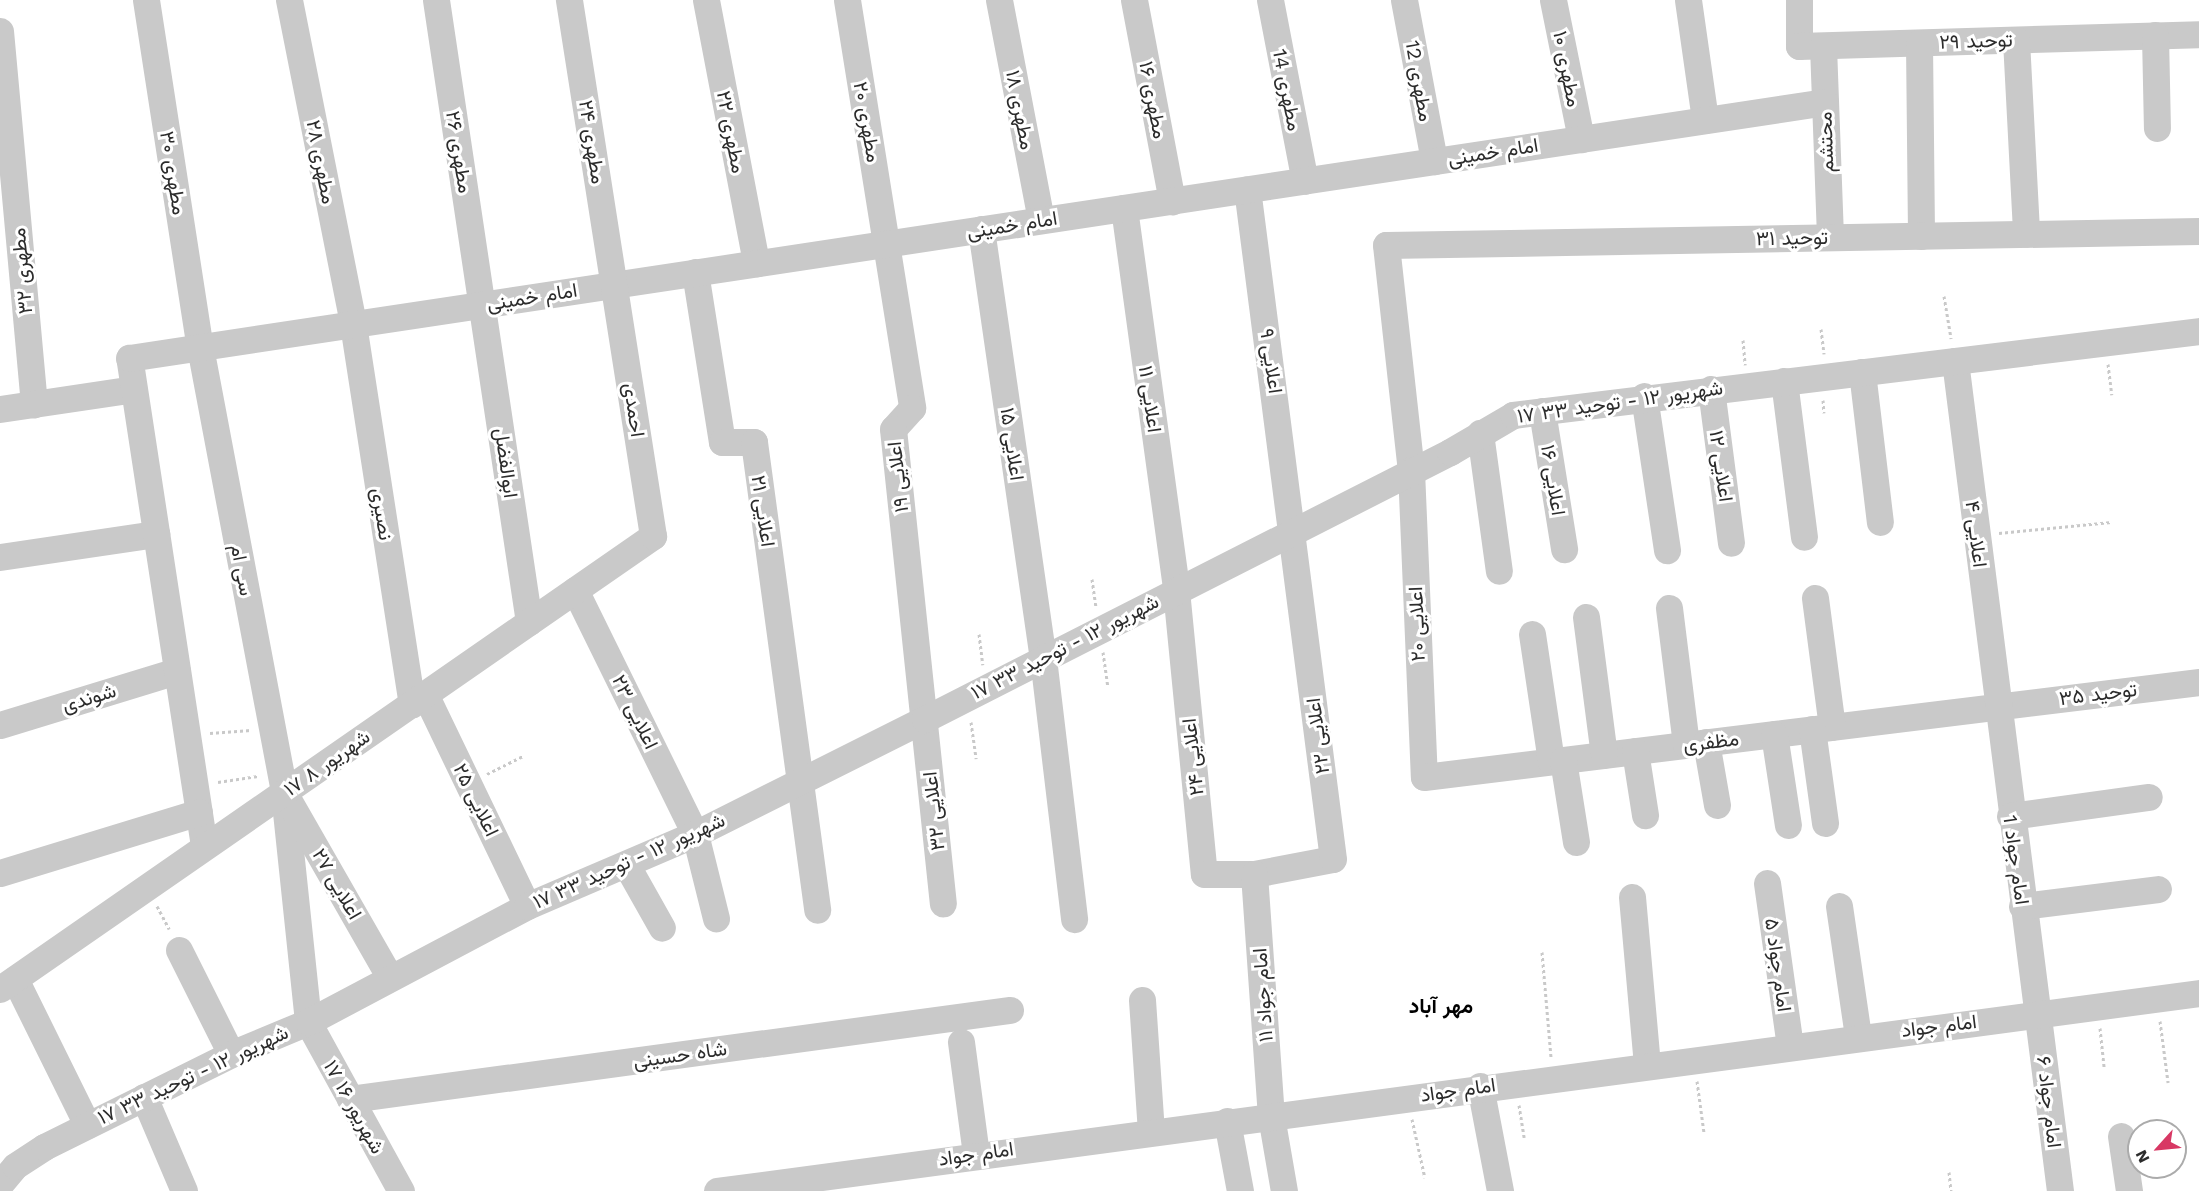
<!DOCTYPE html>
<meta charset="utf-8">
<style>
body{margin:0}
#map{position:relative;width:2199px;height:1191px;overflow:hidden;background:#fff;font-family:"Work Sans",Vazirmatn,sans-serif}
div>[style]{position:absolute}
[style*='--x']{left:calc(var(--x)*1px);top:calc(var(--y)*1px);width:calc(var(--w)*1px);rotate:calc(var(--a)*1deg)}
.path>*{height:3px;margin-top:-1.5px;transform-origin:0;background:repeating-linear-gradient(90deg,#c9c9c9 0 3px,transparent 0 6px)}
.minor>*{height:27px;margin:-13.5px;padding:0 13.5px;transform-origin:13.5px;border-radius:13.5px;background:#c9c9c9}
span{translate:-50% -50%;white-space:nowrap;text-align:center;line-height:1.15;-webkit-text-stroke:6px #fff;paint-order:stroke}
.street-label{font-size:20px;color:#2c2c2c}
.neighbourhood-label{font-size:21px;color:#000;font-weight:700}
.north{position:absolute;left:2127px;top:1119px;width:60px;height:60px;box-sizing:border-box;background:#fff;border:2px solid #ababab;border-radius:50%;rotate:243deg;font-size:16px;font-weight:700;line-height:24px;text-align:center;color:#2c2c2c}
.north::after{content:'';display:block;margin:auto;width:21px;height:27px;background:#d83864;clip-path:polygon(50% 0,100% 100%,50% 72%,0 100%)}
</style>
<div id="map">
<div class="path">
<div style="--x:1944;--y:296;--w:43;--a:80.5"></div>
<div style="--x:1821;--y:329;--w:25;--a:83"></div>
<div style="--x:1743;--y:340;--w:25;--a:85"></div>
<div style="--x:2108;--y:364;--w:31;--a:83"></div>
<div style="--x:1823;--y:400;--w:13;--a:86"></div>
<div style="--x:1999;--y:533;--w:113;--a:-5.6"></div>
<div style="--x:1092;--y:579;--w:28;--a:82"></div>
<div style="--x:979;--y:634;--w:31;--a:83"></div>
<div style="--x:1103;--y:652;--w:34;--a:82"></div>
<div style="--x:971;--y:722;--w:37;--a:82"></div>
<div style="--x:210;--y:733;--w:41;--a:-4.2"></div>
<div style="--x:487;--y:774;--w:40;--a:-26.6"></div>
<div style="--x:218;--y:782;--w:40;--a:-8.5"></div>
<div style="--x:157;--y:906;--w:26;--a:62"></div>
<div style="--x:1542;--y:952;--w:105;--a:85.1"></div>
<div style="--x:2160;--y:1021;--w:62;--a:82.5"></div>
<div style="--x:2100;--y:1028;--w:39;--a:84"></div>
<div style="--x:1697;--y:1081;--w:52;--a:82.3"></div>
<div style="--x:1519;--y:1105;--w:33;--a:81"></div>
<div style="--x:1412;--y:1119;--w:60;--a:77.6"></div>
<div style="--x:1949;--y:1172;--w:19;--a:84"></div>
</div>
<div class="minor">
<div style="--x:146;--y:0;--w:351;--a:81.2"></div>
<div style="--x:200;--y:347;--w:454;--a:79.3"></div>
<div style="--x:284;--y:793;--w:230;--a:84"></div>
<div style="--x:308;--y:1022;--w:193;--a:61.2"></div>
<div style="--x:289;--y:0;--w:330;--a:78.8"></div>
<div style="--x:353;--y:324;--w:385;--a:81.2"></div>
<div style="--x:436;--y:0;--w:629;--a:81.5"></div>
<div style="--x:706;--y:0;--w:268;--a:79.2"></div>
<div style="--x:847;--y:0;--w:413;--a:80.9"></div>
<div style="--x:912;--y:408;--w:28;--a:132"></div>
<div style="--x:893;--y:429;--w:477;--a:84"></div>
<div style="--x:999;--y:0;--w:224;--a:79.2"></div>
<div style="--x:1134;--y:0;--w:205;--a:79.3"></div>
<div style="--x:1270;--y:0;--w:184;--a:79.1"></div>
<div style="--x:1404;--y:0;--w:164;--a:79.4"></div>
<div style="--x:1553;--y:0;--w:142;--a:78.6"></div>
<div style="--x:1688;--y:0;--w:121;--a:81.9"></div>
<div style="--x:1799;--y:0;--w:46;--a:90"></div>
<div style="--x:1799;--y:46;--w:400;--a:-1.7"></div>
<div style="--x:0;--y:31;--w:375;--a:84.8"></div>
<div style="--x:2155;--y:35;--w:93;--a:88.8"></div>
<div style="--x:2016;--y:40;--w:194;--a:87"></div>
<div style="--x:1919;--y:43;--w:193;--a:89.4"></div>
<div style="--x:1823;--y:46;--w:191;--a:87.9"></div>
<div style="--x:1124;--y:208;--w:386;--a:82.2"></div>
<div style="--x:1176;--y:590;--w:285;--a:84.4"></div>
<div style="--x:1204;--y:874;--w:50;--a:0"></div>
<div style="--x:1254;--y:874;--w:80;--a:-10.8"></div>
<div style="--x:1333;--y:859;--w:675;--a:-97.31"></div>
<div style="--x:981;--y:229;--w:433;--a:81.8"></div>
<div style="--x:1043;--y:658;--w:263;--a:83.2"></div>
<div style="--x:2199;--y:231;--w:813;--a:179.01"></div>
<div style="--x:1386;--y:245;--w:226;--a:83.7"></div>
<div style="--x:1411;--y:470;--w:307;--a:87.6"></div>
<div style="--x:1424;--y:777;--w:781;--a:-6.99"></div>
<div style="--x:695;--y:272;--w:172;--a:81"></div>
<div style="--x:722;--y:442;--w:32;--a:0"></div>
<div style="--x:754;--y:442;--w:472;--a:82.3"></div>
<div style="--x:1955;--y:361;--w:837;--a:82.79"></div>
<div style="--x:1862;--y:372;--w:151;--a:83.2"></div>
<div style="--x:1784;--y:381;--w:157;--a:82.7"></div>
<div style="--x:1711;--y:389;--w:155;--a:82.6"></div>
<div style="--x:1644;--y:396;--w:156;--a:81.5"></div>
<div style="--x:0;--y:409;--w:135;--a:-8.5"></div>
<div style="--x:1542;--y:411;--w:140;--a:80.9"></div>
<div style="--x:1480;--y:433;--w:139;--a:82.2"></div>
<div style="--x:0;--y:557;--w:158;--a:-8.4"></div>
<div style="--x:575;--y:590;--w:272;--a:63.8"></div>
<div style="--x:695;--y:834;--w:87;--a:76"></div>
<div style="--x:1815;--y:598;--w:130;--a:82.5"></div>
<div style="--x:1669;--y:608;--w:138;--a:82.9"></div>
<div style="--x:1586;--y:617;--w:139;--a:82.6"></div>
<div style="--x:1532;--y:634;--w:128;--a:81.5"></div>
<div style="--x:425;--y:694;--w:235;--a:64.3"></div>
<div style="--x:0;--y:725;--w:185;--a:-17"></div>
<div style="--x:1812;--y:729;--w:95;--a:82.1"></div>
<div style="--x:1774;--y:734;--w:92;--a:81.3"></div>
<div style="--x:1706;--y:742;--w:64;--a:80.1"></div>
<div style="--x:1635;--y:751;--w:65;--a:81.1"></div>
<div style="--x:1563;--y:760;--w:83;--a:81"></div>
<div style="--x:290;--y:803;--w:199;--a:60.2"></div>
<div style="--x:2010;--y:816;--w:140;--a:-7.8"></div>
<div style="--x:204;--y:846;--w:494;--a:-98.7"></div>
<div style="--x:129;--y:358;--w:1715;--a:-8.58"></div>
<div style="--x:626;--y:864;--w:73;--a:60.6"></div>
<div style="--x:0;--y:873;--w:208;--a:-17"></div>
<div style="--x:1254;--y:874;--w:243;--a:86"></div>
<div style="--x:1271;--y:1116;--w:76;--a:80.2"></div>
<div style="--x:1767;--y:883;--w:165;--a:82"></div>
<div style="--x:1632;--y:897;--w:168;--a:84.9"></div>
<div style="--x:1839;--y:906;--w:132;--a:81.7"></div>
<div style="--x:2022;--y:906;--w:137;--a:-7.1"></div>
<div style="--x:179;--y:950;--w:116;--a:63.4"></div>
<div style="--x:15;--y:979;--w:163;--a:63.7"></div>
<div style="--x:0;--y:989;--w:795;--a:-34.75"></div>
<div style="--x:653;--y:536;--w:543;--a:-98.91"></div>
<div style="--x:1142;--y:1000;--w:131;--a:86.1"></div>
<div style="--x:961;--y:1042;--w:113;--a:82.4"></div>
<div style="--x:1480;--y:1086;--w:107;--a:79.2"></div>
<div style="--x:144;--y:1097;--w:102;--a:66.9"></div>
<div style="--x:350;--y:1099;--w:666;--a:-7.68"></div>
<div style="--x:1227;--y:1121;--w:71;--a:79.5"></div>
<div style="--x:2121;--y:1136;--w:56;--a:81.7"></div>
<div style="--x:0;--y:1184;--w:23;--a:-50"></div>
<div style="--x:15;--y:1166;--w:35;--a:-33"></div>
<div style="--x:44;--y:1147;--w:209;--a:-26.4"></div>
<div style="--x:231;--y:1054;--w:83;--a:-22.6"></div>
<div style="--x:308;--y:1022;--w:248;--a:-27.9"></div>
<div style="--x:527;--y:906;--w:183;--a:-23.2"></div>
<div style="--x:695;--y:834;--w:257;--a:-26.6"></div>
<div style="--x:925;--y:719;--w:589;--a:-26.96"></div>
<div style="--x:1450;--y:452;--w:73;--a:-30.4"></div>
<div style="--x:1513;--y:415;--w:691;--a:-6.98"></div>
<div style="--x:717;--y:1191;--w:1495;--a:-7.61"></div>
</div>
<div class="street-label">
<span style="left:1976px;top:41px;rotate:-2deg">توحید ۲۹</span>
<span style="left:1567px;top:69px;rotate:79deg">مطهری ۱۰</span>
<span style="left:1419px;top:81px;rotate:80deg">مطهری 12</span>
<span style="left:1287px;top:90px;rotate:79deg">مطهری 14</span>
<span style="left:1153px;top:100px;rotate:79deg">مطهری ۱۶</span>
<span style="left:1020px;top:110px;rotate:79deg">مطهری ۱۸</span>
<span style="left:867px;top:122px;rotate:80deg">مطهری ۲۰</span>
<span style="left:731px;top:132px;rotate:79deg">مطهری ۲۲</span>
<span style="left:592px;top:142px;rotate:81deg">مطهری ۲۴</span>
<span style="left:1826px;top:142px;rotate:-92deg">محتشم</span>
<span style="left:459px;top:152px;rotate:81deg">مطهری ۲۶</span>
<span style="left:1493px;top:152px;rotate:-9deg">امام خمینی</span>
<span style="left:321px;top:162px;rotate:79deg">مطهری ۲۸</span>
<span style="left:173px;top:173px;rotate:81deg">مطهری ۳۰</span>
<span style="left:1012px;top:225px;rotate:-9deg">امام خمینی</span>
<span style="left:1792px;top:238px;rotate:-1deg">توحید ۳۱</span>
<span style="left:22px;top:271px;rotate:-95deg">مطهری ۳۲</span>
<span style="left:532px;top:297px;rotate:-9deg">امام خمینی</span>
<span style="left:1271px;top:361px;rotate:82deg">اعلایی ۹</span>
<span style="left:1150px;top:399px;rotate:82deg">اعلایی ۱۱</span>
<span style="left:1620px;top:402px;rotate:-8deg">۱۷ شهریور ۱۲ - توحید ۳۳</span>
<span style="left:634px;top:410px;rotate:82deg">احمدی</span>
<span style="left:1012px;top:444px;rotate:82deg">اعلایی ۱۵</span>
<span style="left:506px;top:463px;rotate:82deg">ابوالفضل</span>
<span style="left:1721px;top:466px;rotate:82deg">اعلایی ۱۲</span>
<span style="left:898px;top:477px;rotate:-96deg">اعلایی ۱۹</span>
<span style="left:1553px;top:480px;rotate:81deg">اعلایی ۱۶</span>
<span style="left:763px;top:511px;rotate:82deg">اعلایی ۲۱</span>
<span style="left:382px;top:514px;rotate:81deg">نصیری</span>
<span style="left:1976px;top:534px;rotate:83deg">اعلایی ۴</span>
<span style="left:242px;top:570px;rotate:79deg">سی ام</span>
<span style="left:1417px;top:624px;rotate:-92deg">اعلایی ۲۰</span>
<span style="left:1065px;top:647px;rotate:-27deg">۱۷ شهریور ۱۲ - توحید ۳۳</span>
<span style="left:2098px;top:694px;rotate:-7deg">توحید ۳۵</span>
<span style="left:89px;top:698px;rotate:-17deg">شوندی</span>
<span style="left:635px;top:712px;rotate:64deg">اعلایی ۲۳</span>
<span style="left:1318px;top:736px;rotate:-97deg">اعلایی ۲۲</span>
<span style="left:1711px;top:742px;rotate:-7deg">مظفری</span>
<span style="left:1193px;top:757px;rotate:-96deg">اعلایی ۲۴</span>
<span style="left:327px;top:763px;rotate:-35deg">۱۷ شهریور ۸</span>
<span style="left:476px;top:800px;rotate:64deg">اعلایی ۲۵</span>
<span style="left:934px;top:811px;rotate:-96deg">اعلایی ۳۲</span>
<span style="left:2016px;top:860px;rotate:82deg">امام جواد 1</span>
<span style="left:629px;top:861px;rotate:-24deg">۱۷ شهریور ۱۲ - توحید ۳۳</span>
<span style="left:337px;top:884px;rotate:60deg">اعلایی ۲۷</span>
<span style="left:1778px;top:965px;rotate:82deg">امام جواد ۵</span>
<span style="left:1263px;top:995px;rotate:-94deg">امام جواد ۱۱</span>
<span style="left:1939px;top:1026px;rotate:-7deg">امام جواد</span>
<span style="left:680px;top:1055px;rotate:-8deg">شاه حسینی</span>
<span style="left:193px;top:1075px;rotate:-25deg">۱۷ شهریور ۱۲ - توحید ۳۳</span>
<span style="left:1458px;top:1090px;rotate:-8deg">امام جواد</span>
<span style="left:2049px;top:1102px;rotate:83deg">امام جواد ۶</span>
<span style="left:354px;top:1107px;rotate:61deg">۱۷ شهریور ۱۶</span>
<span style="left:976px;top:1154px;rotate:-8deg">امام جواد</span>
</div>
<div class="neighbourhood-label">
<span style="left:1441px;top:1006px">مهر آباد</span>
</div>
<div class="north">N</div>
</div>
